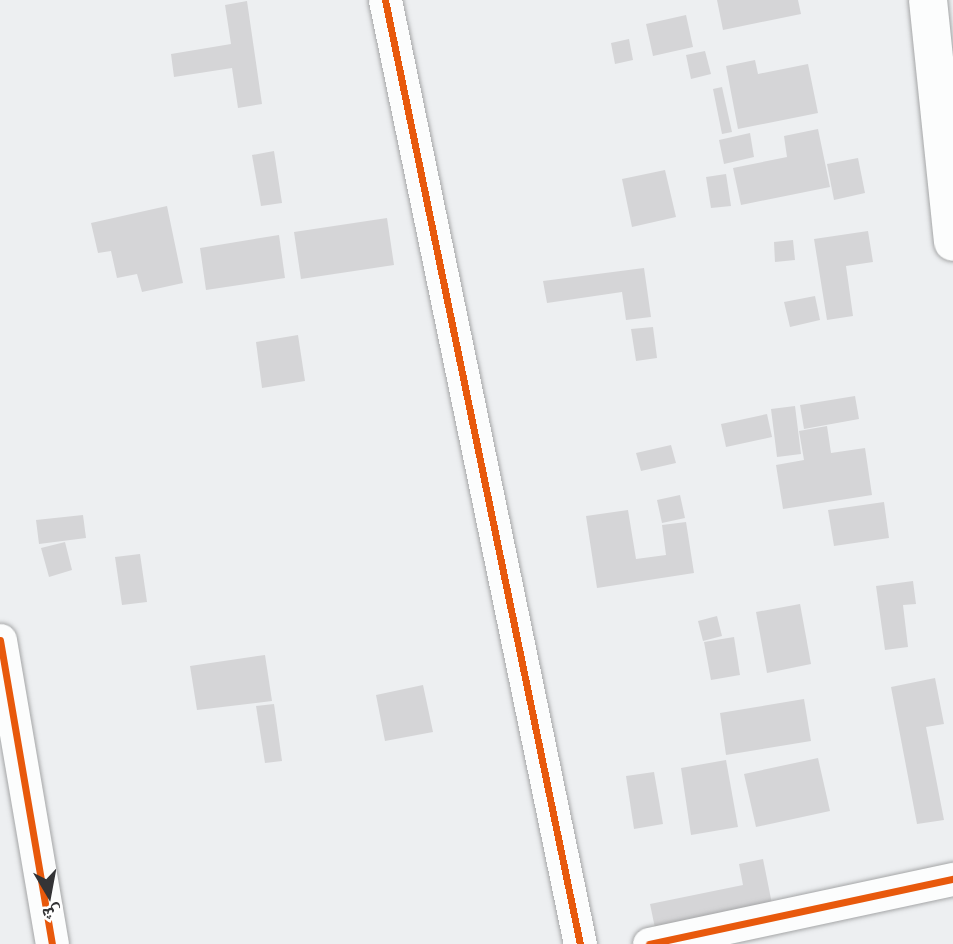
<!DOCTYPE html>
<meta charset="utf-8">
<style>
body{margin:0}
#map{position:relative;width:953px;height:944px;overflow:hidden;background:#edeff1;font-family:Literata,"Noto Naskh Arabic",serif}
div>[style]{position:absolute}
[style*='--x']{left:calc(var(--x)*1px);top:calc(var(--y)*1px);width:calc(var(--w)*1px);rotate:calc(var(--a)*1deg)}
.building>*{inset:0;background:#d5d5d7}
.roads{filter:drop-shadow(0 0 2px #a5a6a7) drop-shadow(0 0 2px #a5a6a7)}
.minor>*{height:33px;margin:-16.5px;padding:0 16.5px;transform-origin:16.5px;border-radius:16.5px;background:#fcfdfd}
.tertiary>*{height:38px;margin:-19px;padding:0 19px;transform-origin:19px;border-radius:19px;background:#fcfdfd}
.cycleway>*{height:7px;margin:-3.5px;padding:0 3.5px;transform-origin:3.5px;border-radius:3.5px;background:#e8590c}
span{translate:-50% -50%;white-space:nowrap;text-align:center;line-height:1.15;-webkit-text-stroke:7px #fff;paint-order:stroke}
.north{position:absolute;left:14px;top:860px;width:70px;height:70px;-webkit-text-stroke:5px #fff;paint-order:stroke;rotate:170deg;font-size:19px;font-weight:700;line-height:28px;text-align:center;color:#343436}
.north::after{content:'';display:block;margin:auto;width:24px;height:32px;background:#343436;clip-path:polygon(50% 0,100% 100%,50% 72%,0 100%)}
</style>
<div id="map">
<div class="building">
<div style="clip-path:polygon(717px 0,798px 0,801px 14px,723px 30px)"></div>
<div style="clip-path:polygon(247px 1px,262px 104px,238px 108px,232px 68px,174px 77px,171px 54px,231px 44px,225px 5px)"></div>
<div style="clip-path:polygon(686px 15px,693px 47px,653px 56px,646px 24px)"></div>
<div style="clip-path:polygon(629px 39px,633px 60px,615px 64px,611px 43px)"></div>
<div style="clip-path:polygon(705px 51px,711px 74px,691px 79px,686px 55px)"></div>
<div style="clip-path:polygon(755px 60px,758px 74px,808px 64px,818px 113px,738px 129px,726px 66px)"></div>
<div style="clip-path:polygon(722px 87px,732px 132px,722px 134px,713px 89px)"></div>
<div style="clip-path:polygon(818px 129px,830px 187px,741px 205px,733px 168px,787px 157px,784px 136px)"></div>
<div style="clip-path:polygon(750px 133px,754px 157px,724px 164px,719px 140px)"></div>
<div style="clip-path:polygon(274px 151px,282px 203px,261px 206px,252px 155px)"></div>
<div style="clip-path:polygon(858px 158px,865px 193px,834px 200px,827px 164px)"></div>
<div style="clip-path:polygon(665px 170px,676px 217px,632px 227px,622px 179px)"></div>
<div style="clip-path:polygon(726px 174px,731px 206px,711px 208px,706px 177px)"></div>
<div style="clip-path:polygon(167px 206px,183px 283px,142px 292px,137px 274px,117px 278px,111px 251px,98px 253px,91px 223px)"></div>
<div style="clip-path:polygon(387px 218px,394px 265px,301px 279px,294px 232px)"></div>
<div style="clip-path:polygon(868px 231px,873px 262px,846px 266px,853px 316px,827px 320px,814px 239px)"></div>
<div style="clip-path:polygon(279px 235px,285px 278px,206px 290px,200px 248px)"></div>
<div style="clip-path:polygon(793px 240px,795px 260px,775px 262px,774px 242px)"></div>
<div style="clip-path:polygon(644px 268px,651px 317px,626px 320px,622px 292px,547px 303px,543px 281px)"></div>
<div style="clip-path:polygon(815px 296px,820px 320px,790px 327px,784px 302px)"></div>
<div style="clip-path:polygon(653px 327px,657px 358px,636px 361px,631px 329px)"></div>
<div style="clip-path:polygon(298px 335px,305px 381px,262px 388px,256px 342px)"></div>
<div style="clip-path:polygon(855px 396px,859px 419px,804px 429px,800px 405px)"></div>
<div style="clip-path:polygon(795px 406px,801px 454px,777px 457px,771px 409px)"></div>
<div style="clip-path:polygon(767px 414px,772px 437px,726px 447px,721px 424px)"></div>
<div style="clip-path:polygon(827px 426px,831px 453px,865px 448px,872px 495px,783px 509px,776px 465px,804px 460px,799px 431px)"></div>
<div style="clip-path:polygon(671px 445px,676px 463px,641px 471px,636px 453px)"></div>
<div style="clip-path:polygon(680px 495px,685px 518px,662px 523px,657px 500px)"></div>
<div style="clip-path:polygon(884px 502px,889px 538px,834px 546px,828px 510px)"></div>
<div style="clip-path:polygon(628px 510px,636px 559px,666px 555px,662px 525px,686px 522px,694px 573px,597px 588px,586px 516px)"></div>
<div style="clip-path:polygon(83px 515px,86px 538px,39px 544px,36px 520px)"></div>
<div style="clip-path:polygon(65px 542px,72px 570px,49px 577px,41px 548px)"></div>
<div style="clip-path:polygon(140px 554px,147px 602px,122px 605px,115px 557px)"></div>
<div style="clip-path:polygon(913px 581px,916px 604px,903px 605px,908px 647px,885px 650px,876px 586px)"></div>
<div style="clip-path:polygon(800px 604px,811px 664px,767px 673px,756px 612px)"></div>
<div style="clip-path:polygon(717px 616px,722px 636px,703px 641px,698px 621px)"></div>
<div style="clip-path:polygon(734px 637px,740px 675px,711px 680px,704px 642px)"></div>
<div style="clip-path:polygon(265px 655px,272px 701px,197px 710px,190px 666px)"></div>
<div style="clip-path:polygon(935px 678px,944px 724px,926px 727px,944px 820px,917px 824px,891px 687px)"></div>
<div style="clip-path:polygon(423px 685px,433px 732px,385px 741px,376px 695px)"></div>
<div style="clip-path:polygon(804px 699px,811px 741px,726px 755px,720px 713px)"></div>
<div style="clip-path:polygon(274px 704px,282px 761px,265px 763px,256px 706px)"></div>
<div style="clip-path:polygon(818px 758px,830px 811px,756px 827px,744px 774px)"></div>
<div style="clip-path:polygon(726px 760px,738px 827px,691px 835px,681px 768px)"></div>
<div style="clip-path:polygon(654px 772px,663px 824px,634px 829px,626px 776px)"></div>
<div style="clip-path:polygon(763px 859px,772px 904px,655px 928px,650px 904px,743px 885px,739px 864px)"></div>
</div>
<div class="roads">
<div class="minor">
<div style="--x:385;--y:0;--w:964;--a:78.33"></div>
<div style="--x:0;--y:640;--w:308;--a:80.3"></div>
<div style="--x:649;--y:944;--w:311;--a:-12.1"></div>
</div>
<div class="tertiary">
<div style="--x:928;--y:0;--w:243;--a:84.1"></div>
</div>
</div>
<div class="cycleway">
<div style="--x:385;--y:0;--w:964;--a:78.33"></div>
<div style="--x:0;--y:640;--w:308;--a:80.3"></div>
<div style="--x:649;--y:944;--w:311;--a:-12.1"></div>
</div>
<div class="north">ش</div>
</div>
